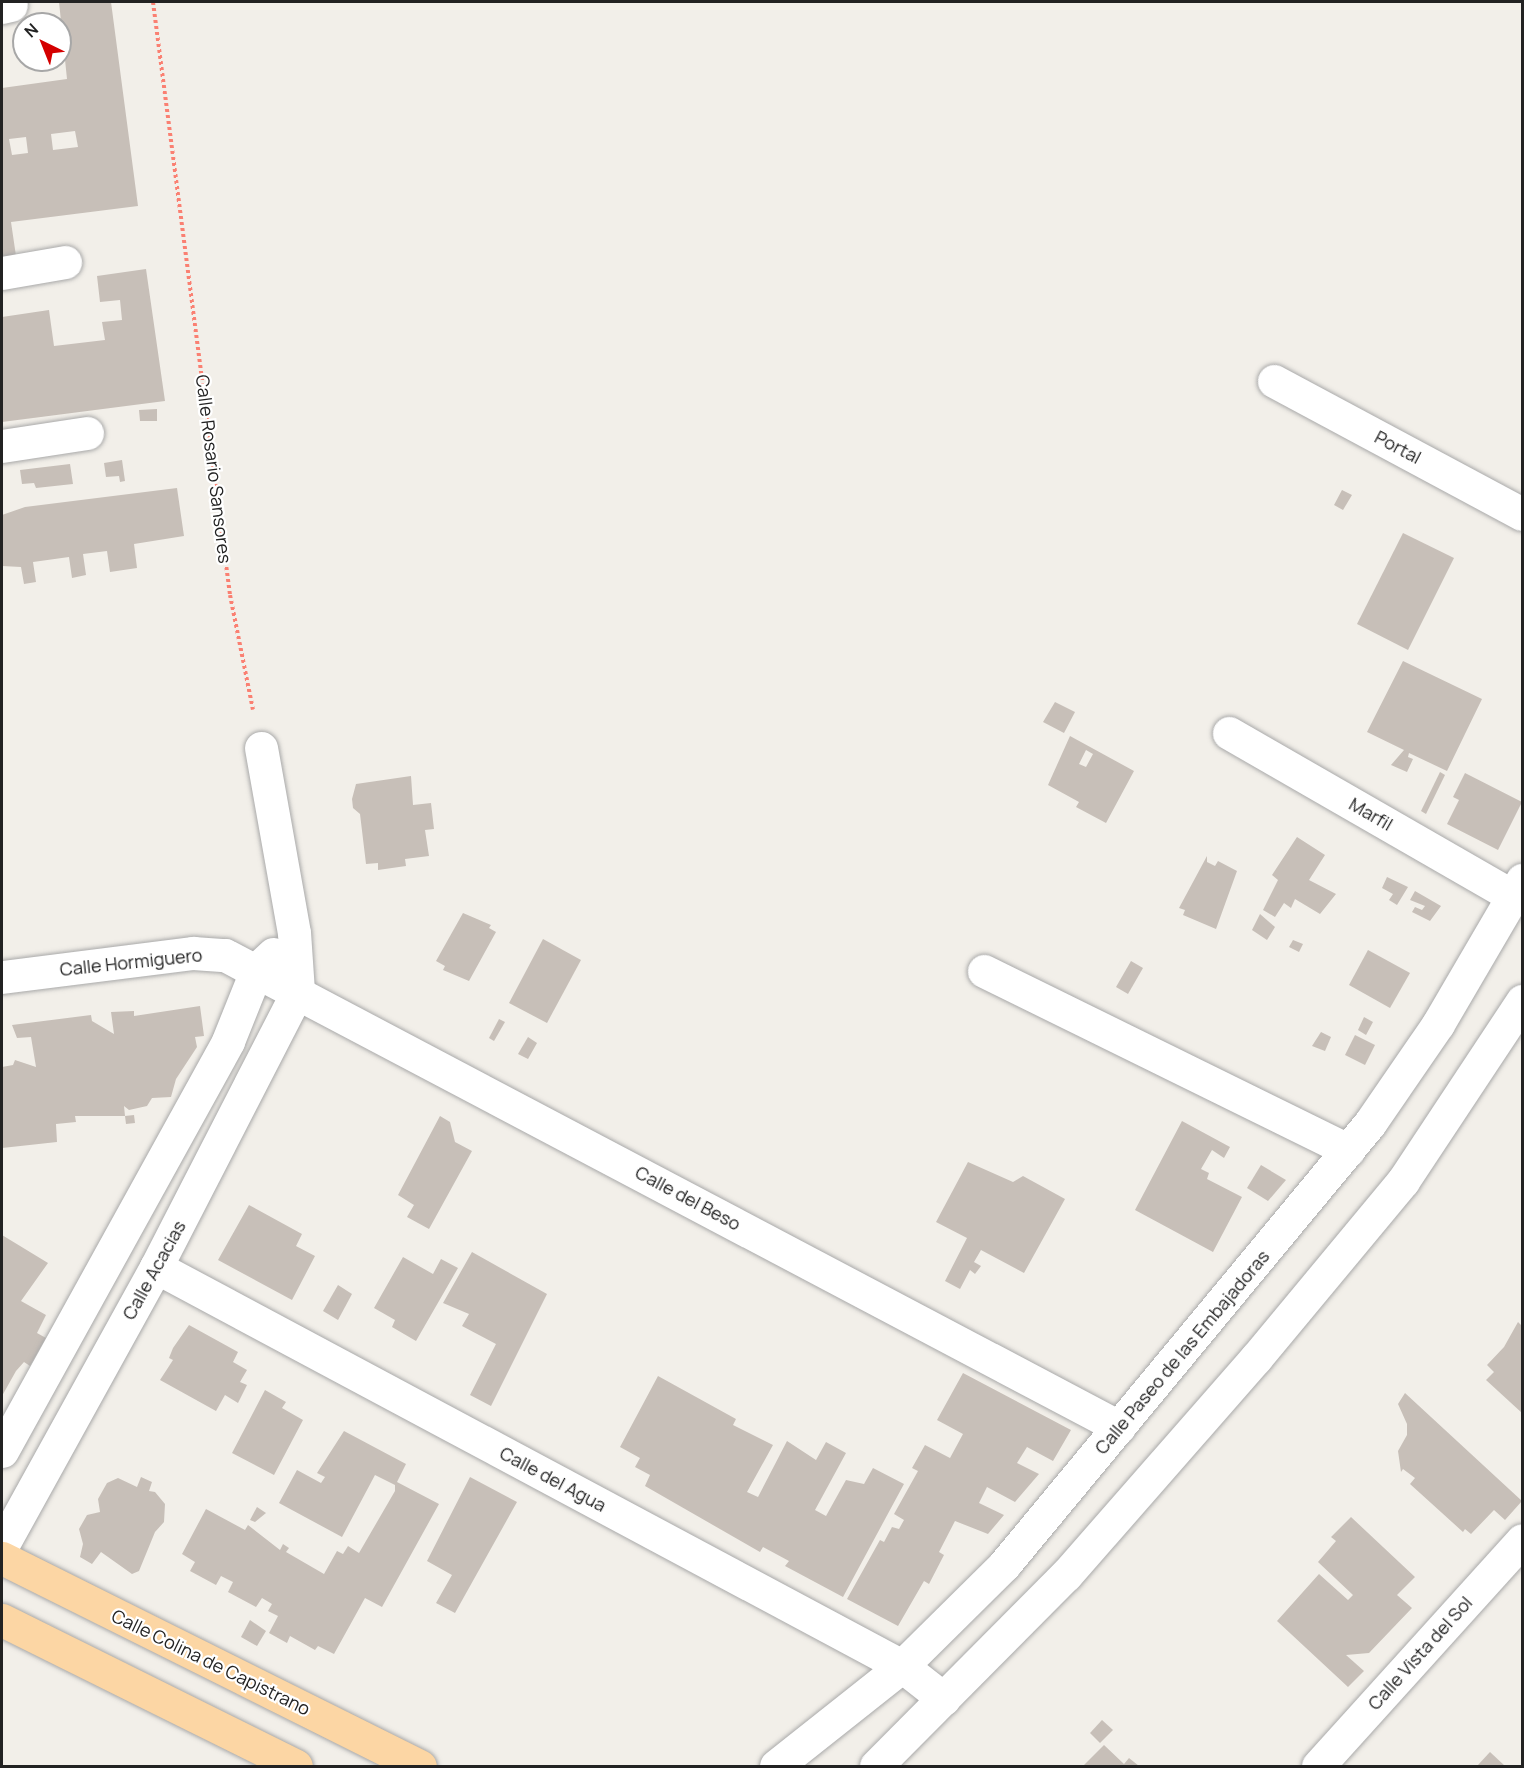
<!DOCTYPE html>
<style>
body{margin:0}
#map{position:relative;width:1524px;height:1768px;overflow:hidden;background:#f2efe9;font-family:Manrope,sans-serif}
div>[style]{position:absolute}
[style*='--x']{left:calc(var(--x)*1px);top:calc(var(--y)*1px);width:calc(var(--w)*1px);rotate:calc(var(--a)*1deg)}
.building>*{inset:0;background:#c7bfb8}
.path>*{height:4px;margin-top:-2px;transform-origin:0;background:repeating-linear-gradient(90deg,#fa8072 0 3px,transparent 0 6px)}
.roads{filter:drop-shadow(0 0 2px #a9a9a9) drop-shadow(0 0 2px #a9a9a9)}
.minor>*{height:33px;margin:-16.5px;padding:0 16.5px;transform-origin:16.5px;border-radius:16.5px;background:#fff}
.major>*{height:33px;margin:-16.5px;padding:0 16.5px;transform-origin:16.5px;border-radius:16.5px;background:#fcd6a4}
span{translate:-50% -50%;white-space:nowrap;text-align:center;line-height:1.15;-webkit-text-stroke:4.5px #fff;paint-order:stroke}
.street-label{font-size:18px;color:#222}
.frame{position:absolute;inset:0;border:3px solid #222;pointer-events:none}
.north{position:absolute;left:12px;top:12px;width:60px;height:60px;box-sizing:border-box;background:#fff;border:2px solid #a7a7a7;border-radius:50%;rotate:317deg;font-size:16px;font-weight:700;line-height:24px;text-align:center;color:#222}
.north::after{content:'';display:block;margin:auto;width:21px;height:27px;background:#d40000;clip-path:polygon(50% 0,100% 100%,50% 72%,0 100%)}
</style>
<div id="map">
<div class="building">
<div style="clip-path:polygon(evenodd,59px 2px,111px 2px,138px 206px,11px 222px,16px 256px,2px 258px,2px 88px,67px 79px,59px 2px,75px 131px,78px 147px,53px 150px,51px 134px,75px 131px,59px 2px,26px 137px,28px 153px,12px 155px,9px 139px,26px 137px)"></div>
<div style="clip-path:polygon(146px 269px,165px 401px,2px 422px,2px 317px,49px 310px,54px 346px,105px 340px,102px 322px,122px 320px,120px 300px,100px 302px,97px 276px)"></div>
<div style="clip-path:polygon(157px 409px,157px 421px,140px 421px,139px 410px)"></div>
<div style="clip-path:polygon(122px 460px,125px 481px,120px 482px,119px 476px,106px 477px,104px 463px)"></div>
<div style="clip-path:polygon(70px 464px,73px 484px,36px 488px,34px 483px,22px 484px,20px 470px)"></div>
<div style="clip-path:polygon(177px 488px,184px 536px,134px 544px,137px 568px,110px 572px,107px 551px,83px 554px,86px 575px,72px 578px,69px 557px,33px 562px,36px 582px,24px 584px,21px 567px,2px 566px,2px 515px,25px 507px)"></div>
<div style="clip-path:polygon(1342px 490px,1352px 495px,1343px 510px,1334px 505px)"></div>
<div style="clip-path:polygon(1403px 533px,1454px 558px,1408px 650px,1357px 624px)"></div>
<div style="clip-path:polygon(1403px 661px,1482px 699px,1447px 771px,1409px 753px,1408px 757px,1413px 759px,1407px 772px,1391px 765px,1404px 750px,1367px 732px)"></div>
<div style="clip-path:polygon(1055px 702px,1075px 712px,1064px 733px,1043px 722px)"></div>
<div style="clip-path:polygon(evenodd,1070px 736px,1134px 771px,1106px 823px,1076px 807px,1079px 802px,1048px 785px,1070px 736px,1086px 750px,1093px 754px,1086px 767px,1079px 764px,1086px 750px)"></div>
<div style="clip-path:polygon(1440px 772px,1445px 775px,1426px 814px,1421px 811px)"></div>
<div style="clip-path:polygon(1465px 773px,1522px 802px,1498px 850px,1447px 824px,1459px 800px,1453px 797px)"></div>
<div style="clip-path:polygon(411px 776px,413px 805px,431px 803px,434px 829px,425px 830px,429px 856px,405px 859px,406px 866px,378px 870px,378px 863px,366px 864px,360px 814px,353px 808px,352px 799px,356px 784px)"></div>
<div style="clip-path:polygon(1297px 837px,1325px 855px,1309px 880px,1336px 894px,1320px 914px,1295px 899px,1291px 908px,1284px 903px,1275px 917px,1263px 910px,1278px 880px,1272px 875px)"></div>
<div style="clip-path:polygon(1207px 856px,1207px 862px,1215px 866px,1218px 861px,1237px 871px,1216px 929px,1183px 915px,1185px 910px,1179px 908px)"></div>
<div style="clip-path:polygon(1387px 877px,1408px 887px,1397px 905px,1389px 900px,1393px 894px,1382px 888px)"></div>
<div style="clip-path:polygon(1415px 891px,1441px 906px,1430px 921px,1412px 912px,1415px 907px,1422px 910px,1425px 906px,1410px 900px)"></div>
<div style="clip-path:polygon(463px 913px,491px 925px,489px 928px,496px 932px,469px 981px,443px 970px,445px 966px,436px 961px)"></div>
<div style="clip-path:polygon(1260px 914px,1275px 927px,1267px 940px,1252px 930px)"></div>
<div style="clip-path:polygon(543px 939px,581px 960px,547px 1023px,509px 1003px)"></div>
<div style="clip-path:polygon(1293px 940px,1303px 944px,1299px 952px,1289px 947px)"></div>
<div style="clip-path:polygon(1368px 950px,1410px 973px,1390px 1008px,1349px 985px)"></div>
<div style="clip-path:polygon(1131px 961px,1143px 968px,1128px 994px,1116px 987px)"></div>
<div style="clip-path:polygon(200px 1006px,204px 1036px,195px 1037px,197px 1047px,176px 1079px,171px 1097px,152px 1098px,147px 1106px,129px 1110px,124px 1106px,125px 1116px,134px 1115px,135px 1123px,126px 1124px,125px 1116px,75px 1116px,76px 1122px,56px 1124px,57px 1142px,2px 1148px,2px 1067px,13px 1065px,15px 1060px,36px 1067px,31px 1037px,17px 1038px,12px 1025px,91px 1015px,92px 1021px,114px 1034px,111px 1012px,134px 1011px,134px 1016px)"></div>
<div style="clip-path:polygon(1364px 1017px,1373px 1022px,1366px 1035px,1358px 1030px)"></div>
<div style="clip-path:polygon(499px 1019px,505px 1022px,494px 1041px,489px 1038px)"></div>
<div style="clip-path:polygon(1321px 1032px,1331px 1037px,1325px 1051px,1312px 1046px)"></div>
<div style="clip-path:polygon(1355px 1035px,1375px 1045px,1365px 1065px,1345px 1055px)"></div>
<div style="clip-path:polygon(528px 1037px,537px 1043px,528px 1059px,518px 1054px)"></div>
<div style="clip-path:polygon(440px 1116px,450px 1122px,455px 1142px,472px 1151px,429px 1229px,407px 1217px,414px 1205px,398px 1195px)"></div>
<div style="clip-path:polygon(1182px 1121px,1230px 1147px,1224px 1158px,1212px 1150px,1201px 1169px,1209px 1173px,1207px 1179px,1242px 1197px,1213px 1252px,1135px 1210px)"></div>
<div style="clip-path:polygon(968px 1162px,1013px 1182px,1023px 1176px,1065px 1199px,1024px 1273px,981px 1250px,974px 1262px,981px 1266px,975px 1274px,970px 1270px,960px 1289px,945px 1281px,967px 1238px,936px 1222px)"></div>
<div style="clip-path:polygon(1261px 1165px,1286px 1180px,1268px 1201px,1247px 1188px)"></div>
<div style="clip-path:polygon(249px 1205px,302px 1234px,296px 1246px,315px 1256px,292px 1300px,218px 1260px)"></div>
<div style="clip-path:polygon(2px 1235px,48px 1263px,21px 1301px,46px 1315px,37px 1333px,46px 1338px,30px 1366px,24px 1362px,16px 1371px,2px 1396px)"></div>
<div style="clip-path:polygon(472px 1252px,547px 1294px,491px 1406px,470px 1395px,496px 1344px,462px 1326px,469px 1314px,443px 1303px)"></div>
<div style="clip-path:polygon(403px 1257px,433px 1274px,441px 1259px,458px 1268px,416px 1341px,392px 1327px,395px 1320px,374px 1308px)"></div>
<div style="clip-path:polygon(338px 1285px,352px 1294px,338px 1320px,323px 1311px)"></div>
<div style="clip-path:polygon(1518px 1322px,1522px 1326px,1522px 1413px,1486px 1380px,1494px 1372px,1487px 1365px,1504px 1347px)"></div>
<div style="clip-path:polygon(189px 1325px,238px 1352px,233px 1362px,247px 1370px,240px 1382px,247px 1385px,238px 1403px,225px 1395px,216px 1411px,160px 1380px,173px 1360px,169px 1358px,173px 1348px)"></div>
<div style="clip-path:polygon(963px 1373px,1071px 1430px,1053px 1461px,1027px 1447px,1017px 1463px,1039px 1474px,1015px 1502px,987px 1487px,979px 1503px,1004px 1515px,988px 1534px,955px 1521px,939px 1552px,944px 1555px,929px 1584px,924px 1581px,898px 1626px,847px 1599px,880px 1540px,884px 1542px,892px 1527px,899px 1529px,904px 1520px,894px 1514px,918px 1471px,912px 1468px,925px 1445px,950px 1458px,963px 1434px,937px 1420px)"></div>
<div style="clip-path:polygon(658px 1376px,736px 1419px,733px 1425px,773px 1445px,747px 1492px,758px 1497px,787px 1441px,816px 1460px,826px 1442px,846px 1453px,815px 1510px,826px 1516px,846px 1480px,864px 1484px,873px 1468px,904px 1484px,843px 1597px,785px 1566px,789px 1561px,763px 1547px,760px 1552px,645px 1486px,650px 1475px,635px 1467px,640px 1458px,620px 1447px)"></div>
<div style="clip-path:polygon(265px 1390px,286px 1402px,282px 1408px,303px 1420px,274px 1475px,232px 1453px)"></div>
<div style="clip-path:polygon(1405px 1393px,1522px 1501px,1505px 1520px,1494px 1510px,1471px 1534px,1465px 1529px,1463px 1532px,1410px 1484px,1415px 1478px,1403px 1469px,1401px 1472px,1398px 1451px,1407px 1435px,1407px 1424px,1398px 1404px)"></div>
<div style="clip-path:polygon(344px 1431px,406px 1464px,397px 1482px,439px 1504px,382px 1607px,365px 1598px,334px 1654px,318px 1646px,315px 1650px,290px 1636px,287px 1643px,269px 1633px,278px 1616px,268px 1611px,272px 1604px,262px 1598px,256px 1607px,228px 1592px,233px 1582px,221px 1576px,216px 1585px,190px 1571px,195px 1562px,182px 1554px,206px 1509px,245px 1530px,248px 1525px,280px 1550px,283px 1544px,289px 1548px,286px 1552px,324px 1574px,337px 1551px,343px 1554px,348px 1546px,359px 1553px,395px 1491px,395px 1485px,375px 1475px,342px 1537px,279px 1503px,297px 1470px,321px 1483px,325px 1477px,317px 1473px)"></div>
<div style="clip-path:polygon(141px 1477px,152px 1482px,149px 1491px,155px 1492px,165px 1504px,164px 1522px,155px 1532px,139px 1571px,132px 1574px,101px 1552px,92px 1564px,80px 1557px,83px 1544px,79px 1529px,87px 1515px,100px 1512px,98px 1499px,107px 1483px,118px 1478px,137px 1487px)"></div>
<div style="clip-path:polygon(470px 1477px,517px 1502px,455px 1613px,436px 1603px,452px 1575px,427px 1561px)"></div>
<div style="clip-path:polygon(257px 1507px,266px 1513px,255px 1522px,250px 1520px)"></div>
<div style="clip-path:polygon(1351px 1517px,1415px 1577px,1397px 1595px,1412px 1608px,1369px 1653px,1346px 1655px,1364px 1671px,1348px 1687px,1277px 1621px,1319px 1574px,1348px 1600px,1353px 1595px,1318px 1562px,1336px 1541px,1331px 1537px)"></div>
<div style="clip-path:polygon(250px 1620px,266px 1631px,257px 1646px,241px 1637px)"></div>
<div style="clip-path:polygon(1102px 1720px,1113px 1730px,1100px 1743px,1090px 1733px)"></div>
<div style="clip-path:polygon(1104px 1745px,1124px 1764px,1129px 1758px,1139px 1766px,1083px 1766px)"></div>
<div style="clip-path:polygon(1490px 1752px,1505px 1766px,1477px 1766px)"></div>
</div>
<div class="path">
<div style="--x:153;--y:2;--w:598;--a:82.6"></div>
<div style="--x:230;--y:595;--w:117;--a:78.7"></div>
</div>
<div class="roads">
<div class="minor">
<div style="--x:2;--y:7;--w:9;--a:-13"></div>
<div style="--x:2;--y:273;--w:64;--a:-9.9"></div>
<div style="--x:1274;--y:381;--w:281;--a:28.2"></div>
<div style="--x:2;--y:446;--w:86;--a:-8.7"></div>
<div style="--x:1229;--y:733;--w:327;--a:29.9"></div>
<div style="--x:984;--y:971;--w:406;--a:26.2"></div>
<div style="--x:2;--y:977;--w:193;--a:-7.2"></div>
<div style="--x:193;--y:953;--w:32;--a:4"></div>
<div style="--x:225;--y:955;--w:1011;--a:27.83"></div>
<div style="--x:156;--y:1267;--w:846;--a:28.14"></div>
<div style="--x:902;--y:1666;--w:53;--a:38.2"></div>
<div style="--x:2;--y:1451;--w:468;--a:-61.1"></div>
<div style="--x:228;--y:1041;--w:78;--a:-68.1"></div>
<div style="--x:257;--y:969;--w:22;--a:-43"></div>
<div style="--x:2;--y:1546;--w:319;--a:-61.1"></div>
<div style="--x:156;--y:1267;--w:310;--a:-62.8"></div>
<div style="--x:298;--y:991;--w:58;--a:-93.9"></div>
<div style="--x:294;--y:933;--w:188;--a:-100.1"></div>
<div style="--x:776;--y:1766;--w:161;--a:-38.4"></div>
<div style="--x:902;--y:1666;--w:144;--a:-44.7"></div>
<div style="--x:1004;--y:1565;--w:574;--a:-50.37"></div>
<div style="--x:1370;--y:1123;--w:120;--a:-55.5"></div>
<div style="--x:1438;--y:1024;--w:167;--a:-59.7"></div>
<div style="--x:876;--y:1766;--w:269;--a:-45.2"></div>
<div style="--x:1066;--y:1575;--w:288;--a:-48.8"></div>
<div style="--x:1256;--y:1358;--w:230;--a:-50.3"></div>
<div style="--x:1403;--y:1181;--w:216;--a:-56.5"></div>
<div style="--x:1318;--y:1766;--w:304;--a:-47.9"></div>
</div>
<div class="major">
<div style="--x:2;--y:1558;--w:467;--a:26.5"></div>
<div style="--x:2;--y:1620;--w:328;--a:26.4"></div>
</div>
</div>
<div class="street-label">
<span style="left:1398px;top:447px;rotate:28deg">Portal</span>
<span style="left:214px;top:469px;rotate:83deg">Calle Rosario Sansores</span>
<span style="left:1371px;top:814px;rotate:30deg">Marfil</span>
<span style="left:131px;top:962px;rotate:-6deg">Calle Hormiguero</span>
<span style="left:688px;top:1198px;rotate:28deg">Calle del Beso</span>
<span style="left:154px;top:1270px;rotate:-61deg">Calle Acacias</span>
<span style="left:1182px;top:1352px;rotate:-50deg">Calle Paseo de las Embajadoras</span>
<span style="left:553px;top:1479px;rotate:28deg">Calle del Agua</span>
<span style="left:1420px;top:1653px;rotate:-48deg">Calle Vista del Sol</span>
<span style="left:211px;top:1662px;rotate:26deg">Calle Colina de Capistrano</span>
</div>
<div class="frame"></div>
<div class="north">N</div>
</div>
